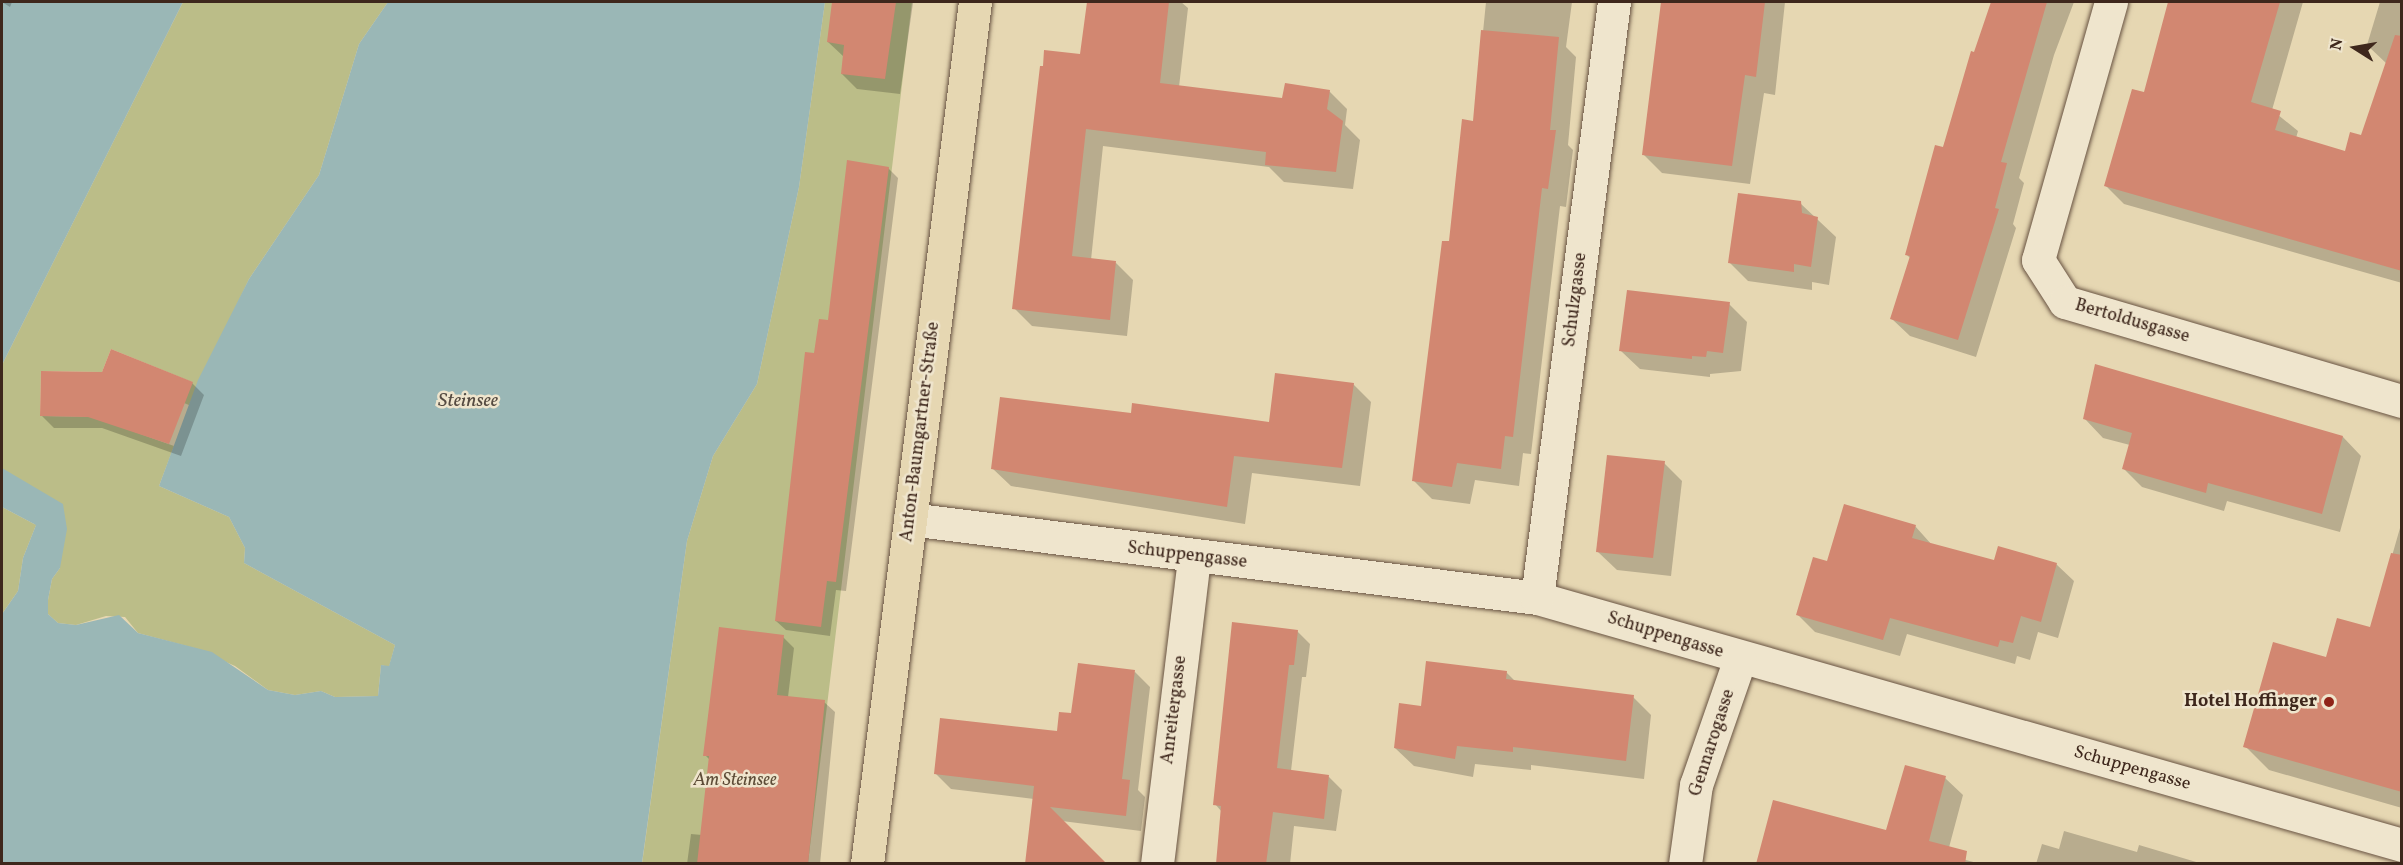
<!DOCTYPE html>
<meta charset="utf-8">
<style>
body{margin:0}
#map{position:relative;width:2403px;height:865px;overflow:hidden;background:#e6d7b2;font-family:Vollkorn,serif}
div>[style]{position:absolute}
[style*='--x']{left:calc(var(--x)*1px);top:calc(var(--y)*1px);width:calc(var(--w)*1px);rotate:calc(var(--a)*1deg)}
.green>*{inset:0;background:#bbbd88}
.water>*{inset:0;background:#9ab7b6}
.shadow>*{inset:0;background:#0003}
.building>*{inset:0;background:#d28771}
.roads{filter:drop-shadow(0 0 2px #685342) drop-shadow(0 0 2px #685342)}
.minor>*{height:33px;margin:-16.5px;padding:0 16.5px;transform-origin:16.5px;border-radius:16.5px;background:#efe5cd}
.major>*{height:33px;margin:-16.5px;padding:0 16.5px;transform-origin:16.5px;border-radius:16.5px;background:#e6d7b2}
.dots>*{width:16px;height:16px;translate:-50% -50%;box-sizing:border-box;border:3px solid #efe5cd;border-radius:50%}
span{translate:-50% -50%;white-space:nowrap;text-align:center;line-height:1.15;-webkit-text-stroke:5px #efe5cd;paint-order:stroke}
.street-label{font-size:18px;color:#3e271c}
.poi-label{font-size:18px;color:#3e271c;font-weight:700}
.right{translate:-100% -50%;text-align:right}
.park-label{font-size:18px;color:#5d4c37;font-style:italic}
.water-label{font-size:20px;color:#554b42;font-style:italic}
.frame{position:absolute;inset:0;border:3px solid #3e271c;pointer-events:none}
.north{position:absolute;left:2325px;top:18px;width:60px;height:60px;-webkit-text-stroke:4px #efe5cd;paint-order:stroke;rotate:281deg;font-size:16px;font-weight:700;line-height:24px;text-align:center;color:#3e271c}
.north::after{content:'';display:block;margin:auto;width:21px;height:27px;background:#3e271c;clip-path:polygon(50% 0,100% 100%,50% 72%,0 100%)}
</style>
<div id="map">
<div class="green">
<div style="clip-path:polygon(183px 2px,388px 2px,359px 44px,319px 175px,249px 279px,189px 405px,184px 403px,192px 382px,111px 349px,102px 372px,41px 371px,40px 416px,93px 417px,174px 446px,159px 486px,229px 517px,245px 548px,244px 563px,395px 645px,389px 667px,381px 665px,378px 696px,335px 697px,321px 691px,295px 695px,268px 690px,235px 666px,194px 648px,138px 633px,125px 617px,106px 616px,76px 625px,58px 623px,48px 614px,48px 600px,52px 579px,60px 568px,2px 468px,2px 365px)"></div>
<div style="clip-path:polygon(825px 2px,912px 2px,808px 863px,642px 864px,687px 541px,713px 456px,757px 384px,799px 187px)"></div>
<div style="clip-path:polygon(2px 507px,36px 525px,23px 558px,18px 591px,2px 614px)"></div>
</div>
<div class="water">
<div style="clip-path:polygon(2px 2px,183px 2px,2px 365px)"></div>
<div style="clip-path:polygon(388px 2px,825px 2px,799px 187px,757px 384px,713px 456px,687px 541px,642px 863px,2px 863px,2px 614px,18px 591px,23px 558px,36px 525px,2px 507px,2px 468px,63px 504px,67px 529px,60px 568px,52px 579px,48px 600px,48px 614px,58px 623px,76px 625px,119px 615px,138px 633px,212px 652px,268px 690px,295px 695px,321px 691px,335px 697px,378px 696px,381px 665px,389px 666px,395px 645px,244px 563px,245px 548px,229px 517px,159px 486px,198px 380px,249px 279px,319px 175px,359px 44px)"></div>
</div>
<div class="shadow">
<div style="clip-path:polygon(2px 2px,12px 2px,10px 7px)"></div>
<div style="clip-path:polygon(834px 2px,913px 3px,900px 94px,857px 89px,842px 74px,844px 57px,828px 42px)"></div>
<div style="clip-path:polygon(1089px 2px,1181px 2px,1188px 8px,1179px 87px,1283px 100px,1329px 91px,1347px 109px,1345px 125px,1360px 140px,1353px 189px,1284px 182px,1269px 167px,1103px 146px,1091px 260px,1116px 263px,1133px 280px,1127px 336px,1032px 326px,1014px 308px,1082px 56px)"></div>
<div style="clip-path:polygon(1486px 2px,1572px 2px,1566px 47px,1576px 57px,1568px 145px,1573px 150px,1566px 207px,1560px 206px,1531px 454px,1523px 453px,1519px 486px,1475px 480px,1470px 504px,1432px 499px,1414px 481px,1450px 243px,1474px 122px)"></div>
<div style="clip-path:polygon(1662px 2px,1785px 2px,1775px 95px,1764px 93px,1750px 184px,1662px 173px,1643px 154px)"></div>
<div style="clip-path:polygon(1992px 2px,2074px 2px,2054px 55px,2019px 178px,2024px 183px,2013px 224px,2016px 228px,1976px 357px,1910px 336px,1892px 319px,1911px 259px,1907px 255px)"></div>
<div style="clip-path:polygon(2171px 2px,2303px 2px,2272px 110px,2298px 131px,2296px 138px,2346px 153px,2362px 137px,2387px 64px,2367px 45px,2380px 2px,2402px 2px,2402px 283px,2124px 204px,2106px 186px,2145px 94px)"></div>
<div style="clip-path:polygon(888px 168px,898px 178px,846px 591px,836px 590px,830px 636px,786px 630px,776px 621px,816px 355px)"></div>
<div style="clip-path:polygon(1800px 203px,1836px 237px,1829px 285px,1812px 282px,1812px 290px,1748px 281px,1730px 263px)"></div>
<div style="clip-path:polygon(1729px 304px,1747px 322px,1741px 371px,1710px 374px,1710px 377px,1640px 369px,1621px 351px)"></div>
<div style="clip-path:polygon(192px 383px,204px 395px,181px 456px,102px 428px,54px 428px,42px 416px)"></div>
<div style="clip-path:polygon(1353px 384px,1371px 402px,1360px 486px,1252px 473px,1245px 524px,1011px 486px,992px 468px,1132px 415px,1270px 424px)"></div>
<div style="clip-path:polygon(2085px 419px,2343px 437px,2361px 456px,2340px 532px,2227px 501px,2224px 511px,2142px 487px,2124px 469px,2130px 445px,2103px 438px)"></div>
<div style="clip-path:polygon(1664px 463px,1682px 481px,1671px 576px,1617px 570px,1598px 552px)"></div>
<div style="clip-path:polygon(1915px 526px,1932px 545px,1995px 562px,2056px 564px,2074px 581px,2058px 638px,2038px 632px,2030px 660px,2017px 656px,2015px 664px,1907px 634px,1900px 656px,1815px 632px,1798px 615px,1828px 563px)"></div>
<div style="clip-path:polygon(2400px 528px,2402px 529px,2402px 808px,2269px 770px,2245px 746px,2327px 659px,2371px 629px)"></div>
<div style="clip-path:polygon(1297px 631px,1310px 644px,1306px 677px,1302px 677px,1291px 771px,1329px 777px,1342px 790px,1336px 831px,1294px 826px,1290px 864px,1217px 864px,1222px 812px,1215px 804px)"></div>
<div style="clip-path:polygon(783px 637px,794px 648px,788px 697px,824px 702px,835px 712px,820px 864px,687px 864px,691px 834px,702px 835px,710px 760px,705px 755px)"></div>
<div style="clip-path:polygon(1135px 672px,1150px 687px,1138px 790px,1145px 797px,1141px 831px,1062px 821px,1034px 799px,951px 789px,935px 773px,1058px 733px,1072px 715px)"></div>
<div style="clip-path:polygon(1506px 672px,1515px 681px,1633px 697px,1651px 715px,1644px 779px,1531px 765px,1531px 770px,1475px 764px,1473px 777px,1414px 766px,1395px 748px,1422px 708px)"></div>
<div style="clip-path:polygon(1945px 778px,1963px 795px,1947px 855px,1981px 864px,1758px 864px,1887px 831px)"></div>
<div style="clip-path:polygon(2064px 831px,2137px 852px,2139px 845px,2203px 864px,2036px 864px,2042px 844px,2059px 849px)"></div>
</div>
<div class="building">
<div style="clip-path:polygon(832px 2px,896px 2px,885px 79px,841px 74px,844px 45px,827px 42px)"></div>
<div style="clip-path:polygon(1087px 2px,1169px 2px,1160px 83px,1282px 98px,1285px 83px,1330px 90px,1327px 109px,1343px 121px,1336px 172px,1265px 165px,1266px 152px,1086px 129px,1072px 256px,1116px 261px,1110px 320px,1012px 309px,1040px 66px,1043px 66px,1044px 50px,1080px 54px)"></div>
<div style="clip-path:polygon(1661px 2px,1765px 2px,1756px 77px,1745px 75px,1732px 166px,1642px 155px)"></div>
<div style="clip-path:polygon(1991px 2px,2047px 2px,2001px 162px,2007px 163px,1995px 208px,1999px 209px,1958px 340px,1890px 319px,1910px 256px,1905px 255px,1935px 145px,1943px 147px,1971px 51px,1974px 52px)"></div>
<div style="clip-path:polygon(2168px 2px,2280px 2px,2251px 102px,2281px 111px,2275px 130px,2345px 151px,2350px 132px,2361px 135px,2395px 35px,2402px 36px,2402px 271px,2104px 186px,2132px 89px,2144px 92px)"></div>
<div style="clip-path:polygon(1481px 30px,1559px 37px,1550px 130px,1556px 130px,1548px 189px,1542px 188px,1513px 437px,1505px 436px,1501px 469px,1457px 463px,1452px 487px,1412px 481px,1442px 241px,1449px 241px,1462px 119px,1473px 121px)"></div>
<div style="clip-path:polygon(847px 160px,889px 167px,836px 582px,827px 581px,821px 627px,775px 621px,805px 352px,814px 353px,819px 319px,828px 320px)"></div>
<div style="clip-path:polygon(1738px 193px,1801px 201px,1802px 213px,1818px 217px,1811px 267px,1794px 264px,1794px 272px,1728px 263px)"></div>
<div style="clip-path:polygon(1627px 290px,1730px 302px,1723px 353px,1707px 351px,1706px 357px,1692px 356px,1692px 359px,1619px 351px)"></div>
<div style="clip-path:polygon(111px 349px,193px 382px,169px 444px,88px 417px,40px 416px,41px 371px,102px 372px)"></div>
<div style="clip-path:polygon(2095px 364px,2343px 436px,2322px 514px,2208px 483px,2206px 493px,2122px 469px,2132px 433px,2083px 419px)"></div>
<div style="clip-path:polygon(1275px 373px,1354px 383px,1342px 468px,1234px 456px,1227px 507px,991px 469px,1000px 397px,1131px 413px,1132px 403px,1269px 422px)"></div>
<div style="clip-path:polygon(1607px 455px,1665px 461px,1653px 558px,1596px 552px)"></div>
<div style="clip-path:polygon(1844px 504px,1916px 525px,1912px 538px,1994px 560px,1998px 546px,2057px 563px,2041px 622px,2021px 616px,2013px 643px,2000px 640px,1998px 647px,1890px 618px,1883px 640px,1796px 615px,1813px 557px,1827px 561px)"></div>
<div style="clip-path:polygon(2391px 553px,2402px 555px,2402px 792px,2243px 747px,2273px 642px,2326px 657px,2337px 618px,2370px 627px)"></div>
<div style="clip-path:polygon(1232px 622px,1298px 630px,1294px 665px,1289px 665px,1277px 768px,1329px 775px,1324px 819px,1273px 812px,1266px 864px,1216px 864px,1221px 806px,1213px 805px)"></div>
<div style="clip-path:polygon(719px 627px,784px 635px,777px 695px,825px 700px,808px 864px,697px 864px,709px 756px,703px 756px)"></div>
<div style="clip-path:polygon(1426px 661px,1507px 671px,1506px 679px,1634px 695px,1626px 761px,1513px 747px,1513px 752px,1457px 746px,1455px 759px,1394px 748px,1399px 703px,1421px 706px)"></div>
<div style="clip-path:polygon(1078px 663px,1135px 670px,1122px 779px,1130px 780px,1126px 816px,1050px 807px,1107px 864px,1025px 864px,1034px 786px,934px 774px,940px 718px,1057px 731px,1059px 712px,1071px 713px)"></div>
<div style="clip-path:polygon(1905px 765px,1946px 776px,1929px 841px,1967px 851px,1965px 864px,1756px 864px,1773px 800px,1886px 830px)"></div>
</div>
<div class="roads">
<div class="minor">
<div style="--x:2111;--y:2;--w:268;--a:105.8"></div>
<div style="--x:2038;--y:260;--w:50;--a:57.3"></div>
<div style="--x:2065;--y:302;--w:351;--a:16.4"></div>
<div style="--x:910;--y:519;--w:632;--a:7.18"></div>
<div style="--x:1537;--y:598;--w:900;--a:15.94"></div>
<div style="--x:1537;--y:598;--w:601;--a:-82.64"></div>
<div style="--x:1157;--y:864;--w:309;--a:-83.1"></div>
<div style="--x:1685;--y:864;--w:80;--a:-82.1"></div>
<div style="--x:1696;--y:785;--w:133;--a:-70.8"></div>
</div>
<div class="major">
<div style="--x:867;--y:864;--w:869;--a:-82.86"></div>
</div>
</div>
<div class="dots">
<div style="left:2329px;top:702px;background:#8f2418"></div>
</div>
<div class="street-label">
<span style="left:1576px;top:300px;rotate:-83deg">Schulzgasse</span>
<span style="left:2132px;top:322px;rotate:16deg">Bertoldusgasse</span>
<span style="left:921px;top:432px;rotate:-83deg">Anton-Baumgartner-Straße</span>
<span style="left:1187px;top:556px;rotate:7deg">Schuppengasse</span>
<span style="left:1665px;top:636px;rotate:17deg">Schuppengasse</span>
<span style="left:1175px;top:710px;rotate:-83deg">Anreitergasse</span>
<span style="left:1713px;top:743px;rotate:-72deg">Gennarogasse</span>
<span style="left:2132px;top:769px;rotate:16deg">Schuppengasse</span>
</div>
<div class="poi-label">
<span class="right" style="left:2317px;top:702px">Hotel Hoffinger</span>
</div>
<div class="park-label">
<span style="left:735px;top:781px">Am Steinsee</span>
</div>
<div class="water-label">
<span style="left:468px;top:401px">Steinsee</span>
</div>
<div class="frame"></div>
<div class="north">N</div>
</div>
